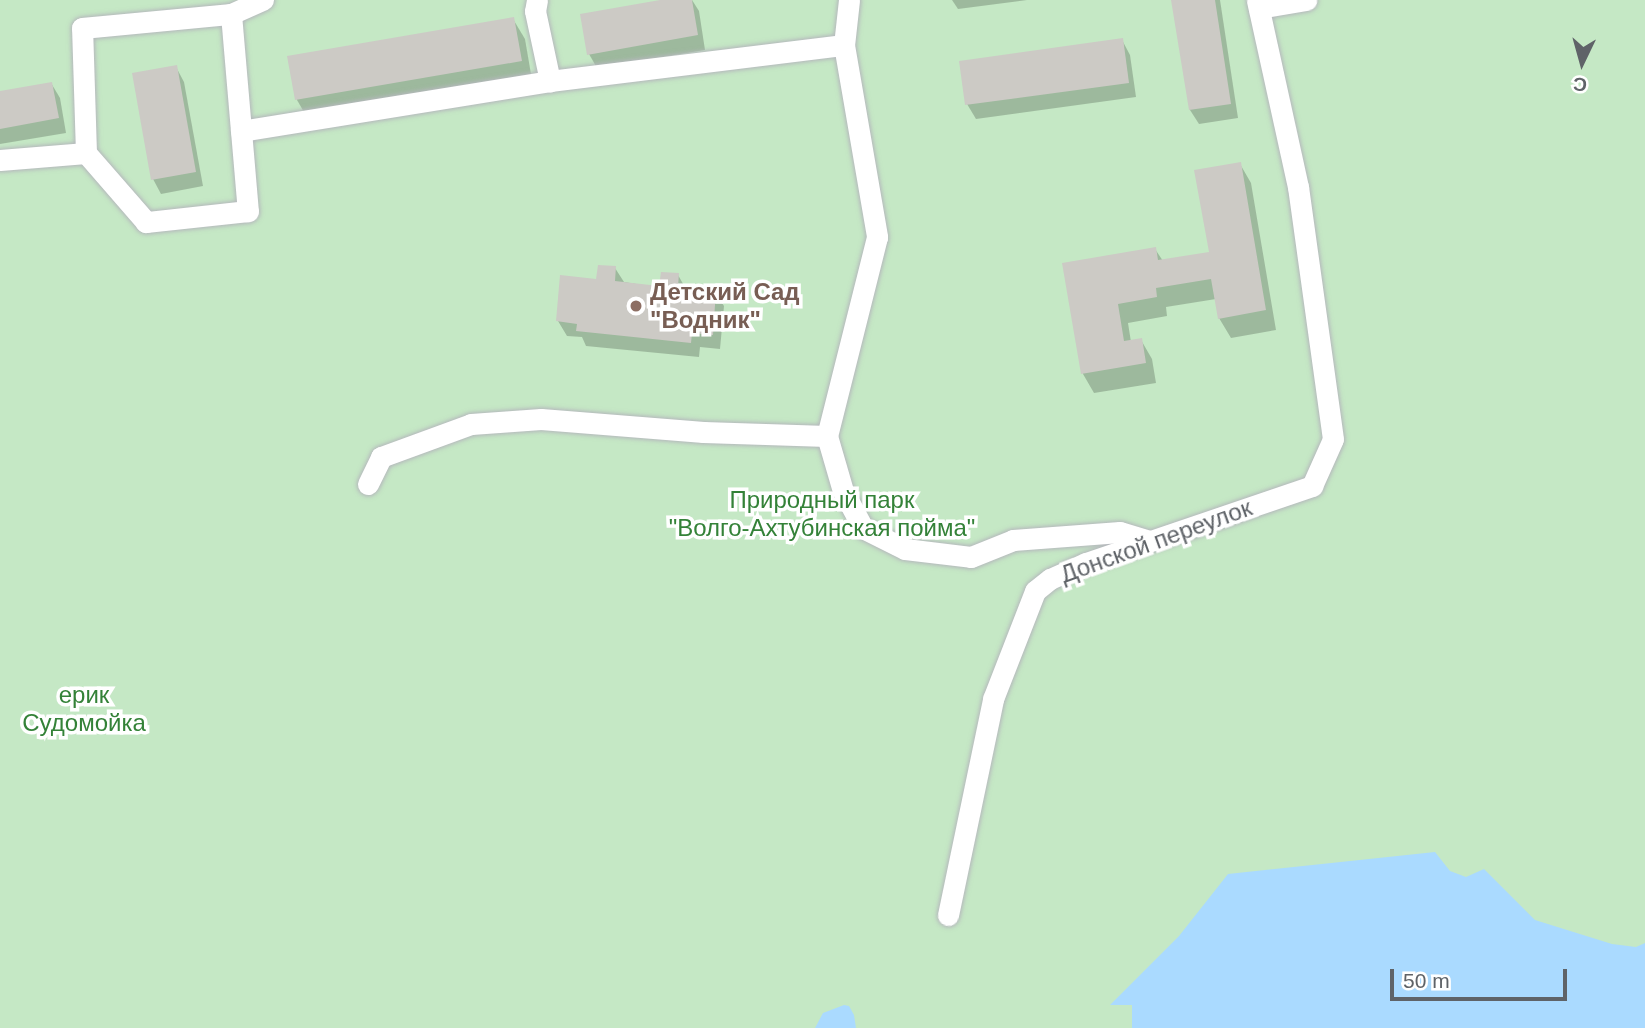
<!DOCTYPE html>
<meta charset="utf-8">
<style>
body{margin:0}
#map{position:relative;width:1645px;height:1028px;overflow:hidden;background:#f1efe8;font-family:Arial,sans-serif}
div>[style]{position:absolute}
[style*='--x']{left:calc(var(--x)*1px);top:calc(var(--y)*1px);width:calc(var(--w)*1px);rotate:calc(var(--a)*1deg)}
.green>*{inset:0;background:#c5e8c5}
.water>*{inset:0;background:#aadaff}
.shadow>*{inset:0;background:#0003}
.building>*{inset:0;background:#cccac5}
.roads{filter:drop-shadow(0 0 2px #b5b8bc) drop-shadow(0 0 2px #b5b8bc)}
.minor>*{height:21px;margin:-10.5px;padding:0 10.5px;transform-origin:10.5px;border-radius:10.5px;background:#fff}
.dots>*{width:19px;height:19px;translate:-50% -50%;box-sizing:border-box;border:4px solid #fff;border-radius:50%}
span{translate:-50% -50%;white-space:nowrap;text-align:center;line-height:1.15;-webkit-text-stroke:7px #fff;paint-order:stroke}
.education-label{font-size:24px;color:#785e54;font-weight:700}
.left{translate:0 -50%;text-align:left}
.park-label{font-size:24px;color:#348238}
.street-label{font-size:24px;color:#5f6368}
.north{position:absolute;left:1547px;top:28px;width:70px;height:70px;-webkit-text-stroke:5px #fff;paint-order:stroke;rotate:185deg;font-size:19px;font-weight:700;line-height:28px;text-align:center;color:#5f6368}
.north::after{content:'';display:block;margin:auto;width:24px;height:32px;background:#5f6368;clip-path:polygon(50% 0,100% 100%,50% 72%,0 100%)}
.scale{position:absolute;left:1390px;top:969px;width:177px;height:32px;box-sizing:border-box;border:4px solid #5f6368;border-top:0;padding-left:9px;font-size:21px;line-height:24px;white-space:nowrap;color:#5f6368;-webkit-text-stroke:5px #fff;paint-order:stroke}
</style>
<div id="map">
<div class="green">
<div style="clip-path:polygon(0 0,1645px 0,1645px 1028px,0 1028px)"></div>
</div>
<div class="water">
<div style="clip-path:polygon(1435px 852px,1450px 871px,1466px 877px,1484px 869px,1535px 920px,1612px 944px,1636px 947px,1645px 943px,1645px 1028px,1132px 1028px,1132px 1005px,1110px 1005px,1179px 936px,1228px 874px)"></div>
<div style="clip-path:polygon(844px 1005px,849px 1006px,854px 1015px,856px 1028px,815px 1028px,823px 1013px)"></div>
</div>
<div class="shadow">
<div style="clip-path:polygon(670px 0,692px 0,699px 11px,705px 50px,597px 68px,589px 54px)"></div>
<div style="clip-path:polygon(952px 0,1027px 0,958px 9px)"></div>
<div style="clip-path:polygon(1173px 0,1220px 0,1238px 118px,1199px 124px,1190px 110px)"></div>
<div style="clip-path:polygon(513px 19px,525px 39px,532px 80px,308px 119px,297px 100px,289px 58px)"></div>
<div style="clip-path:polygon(1122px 40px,1130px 55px,1136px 97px,976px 119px,967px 104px)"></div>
<div style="clip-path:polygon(176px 67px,184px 82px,203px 186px,161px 194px,153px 179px)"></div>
<div style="clip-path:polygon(51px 83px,60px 98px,66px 133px,0 144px,0 92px)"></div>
<div style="clip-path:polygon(1240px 164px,1251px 183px,1276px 330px,1231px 338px,1219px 318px,1216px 299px,1166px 307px,1167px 316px,1128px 323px,1131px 342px,1141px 340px,1152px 359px,1156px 383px,1094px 393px,1083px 374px,1064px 264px,1155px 249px,1163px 261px,1211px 253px)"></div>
<div style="clip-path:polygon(615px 268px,624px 282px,661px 288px,678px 275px,686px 289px,715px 292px,724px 306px,720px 349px,700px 347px,699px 357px,586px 346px,582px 337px,567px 336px,558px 321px,597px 281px)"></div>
</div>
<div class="building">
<div style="clip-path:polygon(660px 0,692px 0,698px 35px,587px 55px,580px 14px)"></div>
<div style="clip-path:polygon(1171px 0,1215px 0,1231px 104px,1189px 110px)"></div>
<div style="clip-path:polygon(514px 17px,522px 61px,295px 100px,287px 56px)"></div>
<div style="clip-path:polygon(1123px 38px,1129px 83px,965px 105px,959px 61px)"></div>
<div style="clip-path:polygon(177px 65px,196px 172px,151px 180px,132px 73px)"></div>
<div style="clip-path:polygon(52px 82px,59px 118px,0 129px,0 91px)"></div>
<div style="clip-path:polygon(1241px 162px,1266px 310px,1218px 319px,1211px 279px,1156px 288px,1157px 297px,1118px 304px,1124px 341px,1142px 338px,1146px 363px,1081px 374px,1062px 263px,1156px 247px,1158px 260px,1209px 252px,1194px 170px)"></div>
<div style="clip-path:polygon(598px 265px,616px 266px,615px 281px,659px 286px,661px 272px,679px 273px,678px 287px,716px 290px,713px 335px,692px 333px,691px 343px,576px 331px,577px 324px,556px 321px,560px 275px,596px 279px)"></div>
</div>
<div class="roads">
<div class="minor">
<div style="--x:537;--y:0;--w:11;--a:100"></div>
<div style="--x:535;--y:11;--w:72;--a:77.9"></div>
<div style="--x:849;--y:0;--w:45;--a:96.3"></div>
<div style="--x:844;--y:45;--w:195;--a:80.2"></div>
<div style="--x:877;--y:237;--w:205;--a:104.1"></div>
<div style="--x:827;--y:436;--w:57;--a:73.8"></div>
<div style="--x:843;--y:491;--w:42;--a:61.6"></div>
<div style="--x:863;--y:528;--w:47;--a:26.6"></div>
<div style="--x:905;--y:549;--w:66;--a:6.9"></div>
<div style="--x:971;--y:557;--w:45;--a:-22"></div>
<div style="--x:1013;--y:540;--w:107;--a:-4.3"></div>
<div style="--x:1120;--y:532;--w:31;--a:17"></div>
<div style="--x:1259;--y:8;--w:48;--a:-9.7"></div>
<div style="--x:231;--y:14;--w:198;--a:85.1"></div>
<div style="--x:248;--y:211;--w:103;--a:173.8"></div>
<div style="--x:146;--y:222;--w:91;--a:-131"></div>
<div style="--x:86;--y:153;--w:125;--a:-91.8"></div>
<div style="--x:82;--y:28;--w:150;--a:-5.4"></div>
<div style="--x:231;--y:14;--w:35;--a:-24"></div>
<div style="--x:241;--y:131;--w:313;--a:-9.2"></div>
<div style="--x:550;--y:81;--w:296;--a:-7"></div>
<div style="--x:0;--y:160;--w:86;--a:-4.7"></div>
<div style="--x:368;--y:484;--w:30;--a:-64"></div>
<div style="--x:381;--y:457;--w:96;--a:-20.1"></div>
<div style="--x:471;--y:424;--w:70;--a:-4.1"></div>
<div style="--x:541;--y:419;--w:163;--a:4.6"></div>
<div style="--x:703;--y:432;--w:124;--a:1.8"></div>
<div style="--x:948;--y:915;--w:221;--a:-78.2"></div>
<div style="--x:993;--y:699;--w:116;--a:-68.7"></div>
<div style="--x:1035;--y:591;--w:19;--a:-39"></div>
<div style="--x:1050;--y:579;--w:39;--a:-24"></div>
<div style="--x:1086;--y:563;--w:239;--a:-18.8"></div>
<div style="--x:1312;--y:486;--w:51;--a:-65.9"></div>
<div style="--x:1333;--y:439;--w:254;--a:-97.9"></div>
<div style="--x:1298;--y:187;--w:191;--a:-102.4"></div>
</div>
</div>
<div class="dots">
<div style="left:636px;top:306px;background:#8d6e63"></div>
</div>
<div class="education-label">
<span class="left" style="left:650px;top:306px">Детский Сад<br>"Водник"</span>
</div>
<div class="park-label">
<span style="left:822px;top:514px">Природный парк<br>"Волго-Ахтубинская пойма"</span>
<span style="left:84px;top:709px">ерик<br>Судомойка</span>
</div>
<div class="street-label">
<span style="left:1156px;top:541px;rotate:-20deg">Донской переулок</span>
</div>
<div class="north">С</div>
<div class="scale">50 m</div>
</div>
